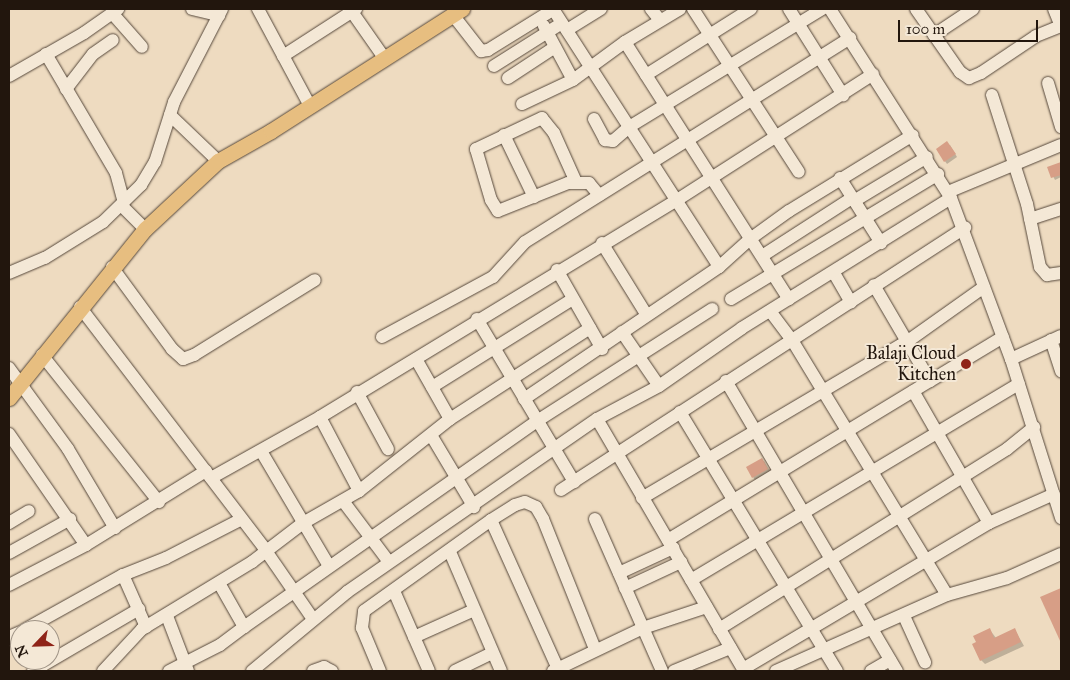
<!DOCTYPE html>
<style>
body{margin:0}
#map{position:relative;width:1070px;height:680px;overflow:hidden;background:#eedbc0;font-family:"IM FELL Great Primer",serif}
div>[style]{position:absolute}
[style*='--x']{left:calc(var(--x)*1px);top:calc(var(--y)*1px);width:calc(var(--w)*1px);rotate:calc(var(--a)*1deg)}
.shadow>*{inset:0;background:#0003}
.building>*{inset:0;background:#d79e86}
.roads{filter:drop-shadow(0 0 1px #55473a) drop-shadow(0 0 1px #55473a)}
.minor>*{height:12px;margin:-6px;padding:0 6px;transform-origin:6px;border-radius:6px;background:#f4e8d6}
.major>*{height:15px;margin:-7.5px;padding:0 7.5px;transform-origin:7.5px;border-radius:7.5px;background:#e7be80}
.dots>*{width:14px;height:14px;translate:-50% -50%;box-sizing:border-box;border:2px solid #f4e8d6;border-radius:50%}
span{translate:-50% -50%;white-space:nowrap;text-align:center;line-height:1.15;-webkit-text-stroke:4px #f4e8d6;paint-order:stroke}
.poi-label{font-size:18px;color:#22160d}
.right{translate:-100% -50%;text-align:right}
.frame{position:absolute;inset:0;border:10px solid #22160d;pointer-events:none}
.north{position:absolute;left:10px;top:620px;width:50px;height:50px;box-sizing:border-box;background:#f4e8d6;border:1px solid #a09486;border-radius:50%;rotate:246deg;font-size:14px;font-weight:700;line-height:20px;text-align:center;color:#22160d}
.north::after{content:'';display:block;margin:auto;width:18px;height:22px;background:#8f2418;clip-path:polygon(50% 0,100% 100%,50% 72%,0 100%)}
.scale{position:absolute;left:898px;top:20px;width:140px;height:22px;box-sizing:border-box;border:2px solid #22160d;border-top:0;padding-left:6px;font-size:15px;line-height:18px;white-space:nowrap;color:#22160d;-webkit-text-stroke:4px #f4e8d6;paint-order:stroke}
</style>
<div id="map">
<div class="shadow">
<div style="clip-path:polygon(950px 145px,957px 157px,947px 164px,937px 150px)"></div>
<div style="clip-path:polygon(1061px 163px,1061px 177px,1055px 180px,1049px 168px)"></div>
<div style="clip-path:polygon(764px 461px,770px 471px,755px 480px,747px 468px)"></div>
<div style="clip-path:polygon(990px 630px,996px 638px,1015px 630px,1024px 646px,985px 664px,981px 660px)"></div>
</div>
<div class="building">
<div style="clip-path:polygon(947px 141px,956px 154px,944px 162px,936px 149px)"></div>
<div style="clip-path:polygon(1061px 162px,1061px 175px,1051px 178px,1047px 167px)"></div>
<div style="clip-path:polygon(762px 458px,768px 469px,752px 478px,746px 467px)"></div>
<div style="clip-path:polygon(1061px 588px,1061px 643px,1040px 597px)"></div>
<div style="clip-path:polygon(990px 628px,994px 638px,1015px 628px,1021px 642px,980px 661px,972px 644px,976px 642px,973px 636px)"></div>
</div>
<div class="roads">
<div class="minor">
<div style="--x:192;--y:9;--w:28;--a:13"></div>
<div style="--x:258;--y:9;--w:108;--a:61.8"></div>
<div style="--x:350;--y:9;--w:61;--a:55"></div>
<div style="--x:553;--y:9;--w:307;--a:57.2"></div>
<div style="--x:651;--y:9;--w:14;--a:51"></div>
<div style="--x:693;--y:9;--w:194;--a:57"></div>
<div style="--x:789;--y:9;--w:102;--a:57.9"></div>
<div style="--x:830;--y:9;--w:224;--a:57.4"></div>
<div style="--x:951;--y:198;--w:172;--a:69.6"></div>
<div style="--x:1011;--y:359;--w:167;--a:72.5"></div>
<div style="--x:916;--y:9;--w:77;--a:55.1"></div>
<div style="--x:960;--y:72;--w:11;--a:34"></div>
<div style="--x:969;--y:78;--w:13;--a:-23"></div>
<div style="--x:981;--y:73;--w:66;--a:-33.9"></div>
<div style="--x:1036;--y:36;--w:27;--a:-22"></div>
<div style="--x:1054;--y:9;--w:18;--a:68"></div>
<div style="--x:112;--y:13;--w:45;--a:48.6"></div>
<div style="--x:453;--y:15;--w:46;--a:52.1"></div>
<div style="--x:481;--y:51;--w:7;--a:-8"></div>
<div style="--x:488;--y:50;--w:78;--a:-31.8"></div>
<div style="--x:544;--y:26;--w:61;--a:61.8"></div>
<div style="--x:567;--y:30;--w:40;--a:-32"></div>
<div style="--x:934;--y:35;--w:47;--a:-33.7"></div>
<div style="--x:625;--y:42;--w:305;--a:57.5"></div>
<div style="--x:46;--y:54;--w:138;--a:59.5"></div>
<div style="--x:116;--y:173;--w:30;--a:75"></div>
<div style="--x:283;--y:56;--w:87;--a:-32.8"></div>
<div style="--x:494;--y:66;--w:80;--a:-32.3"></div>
<div style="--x:646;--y:75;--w:124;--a:-32.2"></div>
<div style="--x:9;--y:76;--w:86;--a:-29.8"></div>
<div style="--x:84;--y:33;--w:42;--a:-35.2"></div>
<div style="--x:508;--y:78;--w:56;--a:-33.4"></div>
<div style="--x:1048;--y:83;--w:46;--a:73.5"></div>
<div style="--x:66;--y:89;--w:44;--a:-52.4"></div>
<div style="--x:93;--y:54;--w:24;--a:-35"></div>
<div style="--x:992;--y:95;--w:114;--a:72.2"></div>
<div style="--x:1027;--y:204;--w:64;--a:78.3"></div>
<div style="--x:1040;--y:267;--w:11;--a:49"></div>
<div style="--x:1047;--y:275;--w:14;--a:-8"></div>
<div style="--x:522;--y:104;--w:56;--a:-25.2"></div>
<div style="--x:573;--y:80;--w:64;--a:-36.2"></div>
<div style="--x:625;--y:42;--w:64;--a:-31"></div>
<div style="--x:170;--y:115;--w:66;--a:43.8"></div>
<div style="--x:594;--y:119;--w:24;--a:62"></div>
<div style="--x:605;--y:140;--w:8;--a:7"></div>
<div style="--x:613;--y:141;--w:21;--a:-41"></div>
<div style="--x:629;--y:127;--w:226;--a:-31.4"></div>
<div style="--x:504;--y:135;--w:69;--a:64.2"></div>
<div style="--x:840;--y:178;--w:77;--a:57.8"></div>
<div style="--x:576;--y:182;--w:54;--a:-114.2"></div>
<div style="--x:554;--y:133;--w:19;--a:-129"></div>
<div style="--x:542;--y:118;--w:73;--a:154.8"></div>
<div style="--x:476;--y:149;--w:53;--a:73.6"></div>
<div style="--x:491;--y:200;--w:13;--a:58"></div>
<div style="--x:498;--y:211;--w:75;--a:-21.8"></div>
<div style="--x:568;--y:183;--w:21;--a:0"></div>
<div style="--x:589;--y:183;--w:16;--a:50"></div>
<div style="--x:948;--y:192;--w:122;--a:-22.6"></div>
<div style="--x:854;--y:201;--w:85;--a:-31.1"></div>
<div style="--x:121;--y:205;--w:34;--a:45"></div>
<div style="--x:1030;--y:219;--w:33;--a:-18"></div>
<div style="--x:602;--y:243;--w:84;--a:58.2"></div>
<div style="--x:762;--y:256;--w:107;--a:-32.8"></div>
<div style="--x:112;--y:267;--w:102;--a:53.8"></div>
<div style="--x:172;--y:349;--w:15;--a:42"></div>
<div style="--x:183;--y:359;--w:12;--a:-20"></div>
<div style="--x:194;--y:355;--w:142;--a:-31.8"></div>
<div style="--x:557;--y:270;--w:91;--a:60.3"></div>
<div style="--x:9;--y:273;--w:39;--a:-23"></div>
<div style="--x:45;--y:258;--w:68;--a:-31.8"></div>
<div style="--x:103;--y:222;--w:53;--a:-44.2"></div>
<div style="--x:141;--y:185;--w:27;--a:-59"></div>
<div style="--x:155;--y:162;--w:63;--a:-72.4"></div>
<div style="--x:174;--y:102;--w:105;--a:-62.7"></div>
<div style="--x:834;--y:273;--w:34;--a:60"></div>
<div style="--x:731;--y:299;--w:242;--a:-31.1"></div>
<div style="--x:80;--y:307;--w:303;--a:52.6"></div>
<div style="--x:264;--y:548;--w:86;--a:55.4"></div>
<div style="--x:770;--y:311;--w:36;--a:53"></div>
<div style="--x:792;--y:340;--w:298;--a:58.7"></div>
<div style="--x:477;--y:319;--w:190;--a:59.2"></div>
<div style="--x:622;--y:332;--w:65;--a:55.6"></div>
<div style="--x:382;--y:337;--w:126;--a:-28.4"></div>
<div style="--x:493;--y:277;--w:47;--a:-47.6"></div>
<div style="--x:525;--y:242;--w:384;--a:-32.1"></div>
<div style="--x:1051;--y:340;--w:33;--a:72"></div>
<div style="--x:42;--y:355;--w:188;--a:51.5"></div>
<div style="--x:1011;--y:359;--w:55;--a:-24.7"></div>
<div style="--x:9;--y:368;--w:100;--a:53.9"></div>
<div style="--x:68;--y:449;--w:92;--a:59.3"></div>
<div style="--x:726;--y:381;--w:337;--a:59.5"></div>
<div style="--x:930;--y:381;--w:85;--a:-31.1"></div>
<div style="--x:432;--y:387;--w:166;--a:-32"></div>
<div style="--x:357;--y:392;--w:65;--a:61.5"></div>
<div style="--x:524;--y:399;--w:235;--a:-34.1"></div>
<div style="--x:719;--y:267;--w:42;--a:-42.1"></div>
<div style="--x:750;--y:239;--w:48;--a:-35.7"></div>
<div style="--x:789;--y:211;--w:145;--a:-31.5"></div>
<div style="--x:680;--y:412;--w:303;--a:58.8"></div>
<div style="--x:320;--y:417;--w:84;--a:62.2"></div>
<div style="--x:450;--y:419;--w:167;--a:-33"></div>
<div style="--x:597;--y:419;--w:292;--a:59.7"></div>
<div style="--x:9;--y:434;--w:135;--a:55.3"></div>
<div style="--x:431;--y:435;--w:84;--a:59.2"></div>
<div style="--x:261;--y:451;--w:134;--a:59.4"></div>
<div style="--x:211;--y:478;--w:125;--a:-29.2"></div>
<div style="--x:320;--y:417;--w:418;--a:-31.3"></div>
<div style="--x:677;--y:200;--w:233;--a:-32.7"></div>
<div style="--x:561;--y:490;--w:482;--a:-33"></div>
<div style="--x:642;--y:498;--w:309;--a:-30.6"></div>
<div style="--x:908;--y:341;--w:93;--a:-35.4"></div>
<div style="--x:343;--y:501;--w:76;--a:53"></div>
<div style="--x:595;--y:519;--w:166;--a:66.2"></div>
<div style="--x:491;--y:520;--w:166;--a:65.8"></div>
<div style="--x:9;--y:523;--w:23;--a:-31"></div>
<div style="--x:989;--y:523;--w:71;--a:-24"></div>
<div style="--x:668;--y:540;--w:306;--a:-31.3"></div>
<div style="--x:930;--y:381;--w:111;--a:-120.3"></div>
<div style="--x:450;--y:552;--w:129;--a:66.8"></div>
<div style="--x:9;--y:553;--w:70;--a:-29.1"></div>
<div style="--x:619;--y:573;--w:60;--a:-24.8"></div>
<div style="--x:123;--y:575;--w:57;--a:66.1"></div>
<div style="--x:691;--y:580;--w:382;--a:-30.9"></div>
<div style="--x:219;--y:583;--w:51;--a:60.4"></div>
<div style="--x:244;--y:627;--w:358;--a:-35.1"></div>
<div style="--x:537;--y:421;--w:208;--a:-32.6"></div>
<div style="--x:9;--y:585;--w:87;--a:-27.5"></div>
<div style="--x:86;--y:545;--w:141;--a:-31.7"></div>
<div style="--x:625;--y:588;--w:62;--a:-24.9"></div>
<div style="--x:394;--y:591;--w:87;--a:66.4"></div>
<div style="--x:167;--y:616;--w:59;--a:69.1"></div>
<div style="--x:904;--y:616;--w:51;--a:65.5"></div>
<div style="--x:719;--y:629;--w:340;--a:-32"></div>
<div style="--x:1007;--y:449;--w:35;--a:-39"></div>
<div style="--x:24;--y:630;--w:113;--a:-29.1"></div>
<div style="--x:123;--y:575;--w:46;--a:-21.6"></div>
<div style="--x:166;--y:558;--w:85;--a:-27.2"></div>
<div style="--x:9;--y:637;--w:12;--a:-24"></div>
<div style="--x:414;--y:637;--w:66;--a:-24.2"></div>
<div style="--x:743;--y:669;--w:286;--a:-30.7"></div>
<div style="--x:989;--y:523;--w:152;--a:-119.9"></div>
<div style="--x:33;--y:671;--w:123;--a:-30.3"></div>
<div style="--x:103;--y:671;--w:57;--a:-47.1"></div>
<div style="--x:142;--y:629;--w:129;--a:-31.3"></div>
<div style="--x:252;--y:562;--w:64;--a:-37.4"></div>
<div style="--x:303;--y:523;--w:64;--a:-29.7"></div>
<div style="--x:359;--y:491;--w:116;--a:-38.4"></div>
<div style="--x:450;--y:419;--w:69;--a:-119.5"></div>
<div style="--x:169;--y:671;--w:57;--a:-27"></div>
<div style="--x:220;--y:645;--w:30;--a:-37"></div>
<div style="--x:252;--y:671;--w:124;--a:-39.7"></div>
<div style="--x:347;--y:592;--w:304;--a:-34.7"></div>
<div style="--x:597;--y:419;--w:70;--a:-28"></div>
<div style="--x:659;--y:386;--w:101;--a:-34.9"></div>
<div style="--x:742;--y:328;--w:246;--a:-31.9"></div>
<div style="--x:313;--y:671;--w:12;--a:-20"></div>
<div style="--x:324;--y:667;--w:9;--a:27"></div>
<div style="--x:380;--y:671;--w:47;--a:-112.7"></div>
<div style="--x:362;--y:628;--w:17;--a:-83"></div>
<div style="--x:364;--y:611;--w:156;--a:-35.6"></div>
<div style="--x:491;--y:520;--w:28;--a:-32"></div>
<div style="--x:515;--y:505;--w:10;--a:-17"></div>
<div style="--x:525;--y:502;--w:12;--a:24"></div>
<div style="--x:536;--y:507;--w:14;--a:60"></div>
<div style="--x:543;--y:519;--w:140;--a:68.2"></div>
<div style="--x:455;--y:671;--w:41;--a:-25.9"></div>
<div style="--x:553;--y:671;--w:100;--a:-25.5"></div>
<div style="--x:643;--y:628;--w:67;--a:-18.2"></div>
<div style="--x:674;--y:671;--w:61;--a:-22.3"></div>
<div style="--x:776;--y:671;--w:187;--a:-24"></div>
<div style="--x:947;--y:595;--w:62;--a:-15.8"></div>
<div style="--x:1007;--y:578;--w:59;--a:-24"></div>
<div style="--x:871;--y:671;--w:22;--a:-30"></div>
</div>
<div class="major">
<div style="--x:9;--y:398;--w:217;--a:-51.2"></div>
<div style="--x:145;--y:229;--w:100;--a:-43"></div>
<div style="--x:218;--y:161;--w:61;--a:-29.5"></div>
<div style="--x:271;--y:131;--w:227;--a:-32.6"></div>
</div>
</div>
<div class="dots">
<div style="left:966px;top:364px;background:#8f2418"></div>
</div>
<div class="poi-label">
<span class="right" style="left:956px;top:364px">Balaji Cloud<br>Kitchen</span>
</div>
<div class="frame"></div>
<div class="north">N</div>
<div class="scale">100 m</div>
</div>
